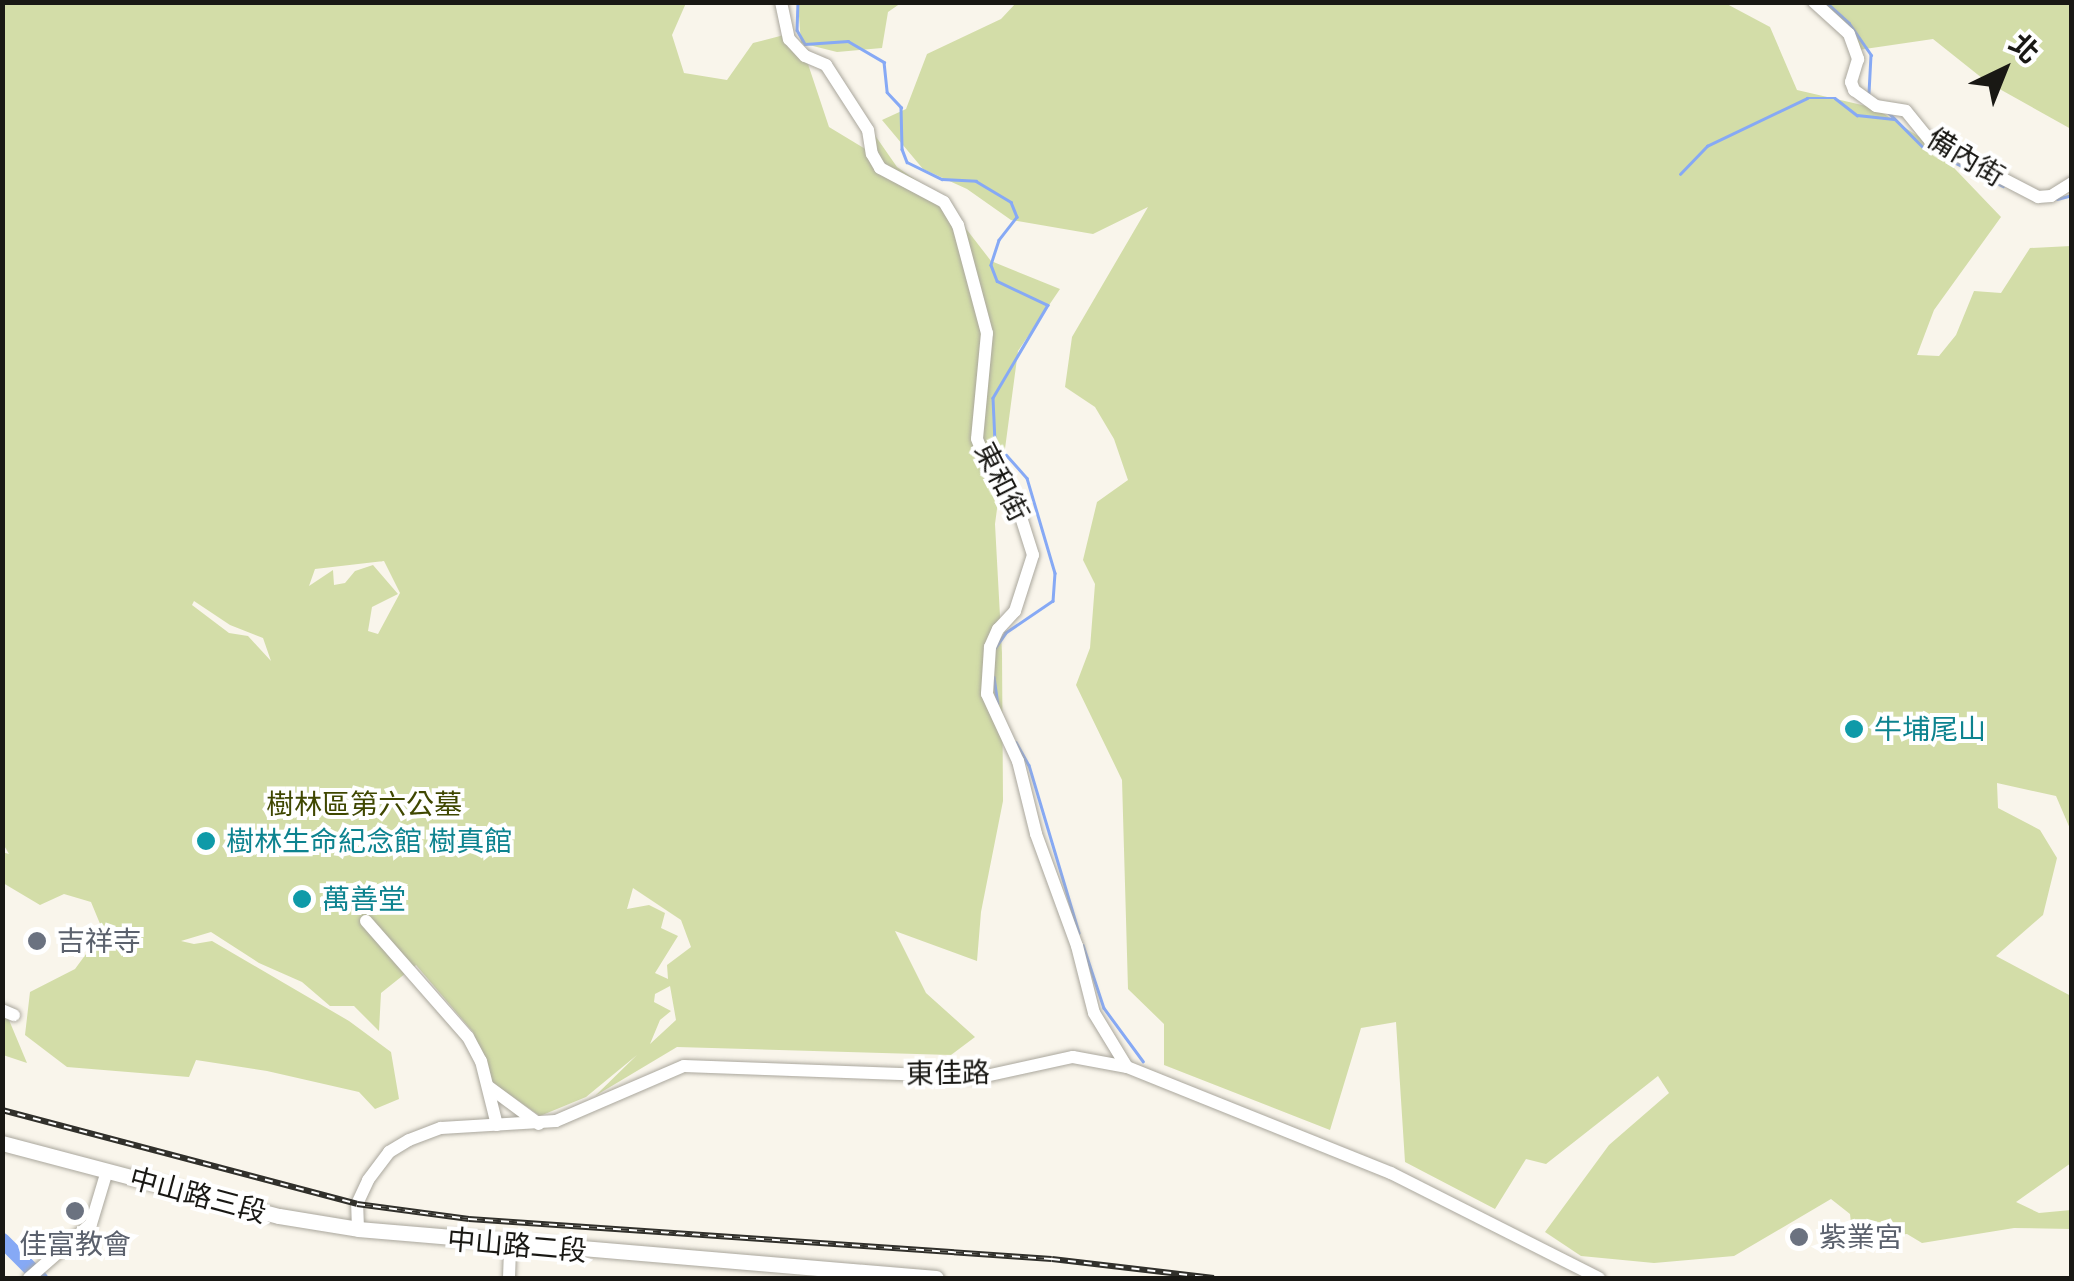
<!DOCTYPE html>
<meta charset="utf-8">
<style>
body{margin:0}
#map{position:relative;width:2074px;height:1281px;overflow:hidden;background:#f9f5eb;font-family:Cabin,"Noto Sans TC",sans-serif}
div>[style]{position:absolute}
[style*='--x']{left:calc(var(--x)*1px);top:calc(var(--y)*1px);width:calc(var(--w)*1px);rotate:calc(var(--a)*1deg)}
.green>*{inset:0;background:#d3dda8}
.stream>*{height:2.5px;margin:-1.25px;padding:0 1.25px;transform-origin:1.25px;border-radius:1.25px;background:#86a9f5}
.river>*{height:15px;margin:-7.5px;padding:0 7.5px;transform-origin:7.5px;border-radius:7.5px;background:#86a9f5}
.roads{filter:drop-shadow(0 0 2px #aaa79d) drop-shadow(0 0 2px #aaa79d)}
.minor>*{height:12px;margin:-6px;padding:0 6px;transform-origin:6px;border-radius:6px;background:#fff}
.major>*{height:15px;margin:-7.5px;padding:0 7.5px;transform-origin:7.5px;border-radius:7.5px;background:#fff}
.rail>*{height:6px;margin-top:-3px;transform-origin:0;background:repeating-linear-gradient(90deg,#fff 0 8px,#31302b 0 16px);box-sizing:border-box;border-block:2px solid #31302b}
.dots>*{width:28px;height:28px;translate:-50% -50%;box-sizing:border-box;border:5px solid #fff;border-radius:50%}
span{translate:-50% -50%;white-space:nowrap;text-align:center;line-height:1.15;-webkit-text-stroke:8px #fff;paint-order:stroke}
.street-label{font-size:28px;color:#191814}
.culture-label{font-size:28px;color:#0d838f}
.left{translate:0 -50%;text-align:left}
.park-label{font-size:28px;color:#3f4700}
.worship-label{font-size:28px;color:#5b616d}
.frame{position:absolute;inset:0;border:5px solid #191814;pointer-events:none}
.north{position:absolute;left:1954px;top:20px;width:100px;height:100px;-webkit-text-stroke:8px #fff;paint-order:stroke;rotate:43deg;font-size:28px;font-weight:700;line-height:40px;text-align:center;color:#191814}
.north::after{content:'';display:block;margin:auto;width:35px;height:45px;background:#191814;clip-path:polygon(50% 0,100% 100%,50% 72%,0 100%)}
</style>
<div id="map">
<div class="green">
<div style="clip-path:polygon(evenodd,3px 3px,686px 3px,672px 35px,684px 73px,727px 80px,753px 43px,784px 35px,808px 64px,829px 127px,867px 150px,872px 131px,897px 167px,943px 199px,991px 261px,1060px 289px,1018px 351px,995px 524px,1002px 653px,1003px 801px,981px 912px,977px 961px,895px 931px,926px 993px,975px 1037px,951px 1055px,677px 1047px,595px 1096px,637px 1055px,586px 1097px,540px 1116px,493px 1083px,473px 1032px,416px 965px,381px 993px,379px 1031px,354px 1006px,330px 1006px,302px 982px,259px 963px,211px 932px,181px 941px,194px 944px,212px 941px,349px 1021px,391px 1052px,399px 1099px,375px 1109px,359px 1092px,267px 1071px,196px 1060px,189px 1077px,67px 1067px,25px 1035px,30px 992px,75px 969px,103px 931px,91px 902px,64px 894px,40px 905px,3px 883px,2px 852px,9px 854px,2px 842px,3px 3px,384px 561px,400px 593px,378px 634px,368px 631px,372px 607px,398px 594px,373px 565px,355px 571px,345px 583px,334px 585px,333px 570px,309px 586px,315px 569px,384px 561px,3px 3px,194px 601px,230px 625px,263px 638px,271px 661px,248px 636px,229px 633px,192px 605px,194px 601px,3px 3px,633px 888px,681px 920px,691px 947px,667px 965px,668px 979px,655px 973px,678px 936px,661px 928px,665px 913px,649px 905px,627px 909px,633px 888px,3px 3px,670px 986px,676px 1020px,650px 1044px,660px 1020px,671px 1011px,654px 1002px,655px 994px,670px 986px)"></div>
<div style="clip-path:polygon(798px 3px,901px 3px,888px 12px,882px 48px,837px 52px,801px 43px)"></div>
<div style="clip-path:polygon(1016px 3px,1725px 3px,1770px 27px,1797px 90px,1875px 108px,1933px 146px,2001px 217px,1934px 310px,1917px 355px,1939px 356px,1956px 335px,1974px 291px,2001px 293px,2030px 248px,2071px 246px,2071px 831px,2056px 796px,1997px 783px,1998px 808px,2040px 830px,2057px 858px,2043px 915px,1996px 956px,2071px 996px,2071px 1163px,2016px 1202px,2039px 1213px,2071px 1210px,2071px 1229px,2014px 1228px,1922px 1243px,1907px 1234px,1853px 1240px,1850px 1214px,1831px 1199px,1734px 1256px,1654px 1263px,1581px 1256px,1545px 1232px,1609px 1145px,1669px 1093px,1658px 1076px,1546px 1164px,1526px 1159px,1495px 1209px,1405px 1162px,1396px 1022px,1361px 1028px,1330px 1130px,1164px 1065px,1164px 1024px,1128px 989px,1122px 780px,1076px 685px,1090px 648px,1095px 584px,1083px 560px,1097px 502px,1128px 480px,1114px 439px,1095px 407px,1065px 387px,1072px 337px,1148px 207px,1093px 234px,1011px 220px,967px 189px,923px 169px,882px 120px,906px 109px,927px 54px,1001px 19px)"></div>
<div style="clip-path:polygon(1816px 3px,2071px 3px,2071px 129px,1987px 82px,1933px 39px,1858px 50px)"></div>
<div style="clip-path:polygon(3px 1017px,9px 1020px,27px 1063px,3px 1055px)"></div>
</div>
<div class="stream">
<div style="--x:798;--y:2;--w:28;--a:92"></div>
<div style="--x:797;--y:30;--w:16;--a:60"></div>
<div style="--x:805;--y:44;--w:43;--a:-4"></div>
<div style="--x:848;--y:41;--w:42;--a:30.3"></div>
<div style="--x:884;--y:62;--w:30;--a:84"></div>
<div style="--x:887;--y:92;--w:21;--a:47"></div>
<div style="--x:901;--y:107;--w:42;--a:88.6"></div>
<div style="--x:902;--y:149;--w:14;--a:69"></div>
<div style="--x:907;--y:162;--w:39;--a:26"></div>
<div style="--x:942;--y:179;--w:34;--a:3"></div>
<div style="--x:976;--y:181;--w:41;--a:31"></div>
<div style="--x:1011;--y:202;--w:16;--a:68"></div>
<div style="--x:1017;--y:217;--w:29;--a:128"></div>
<div style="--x:999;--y:240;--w:26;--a:108"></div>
<div style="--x:991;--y:265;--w:17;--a:69"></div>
<div style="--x:997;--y:281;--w:56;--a:25.2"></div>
<div style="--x:1048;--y:305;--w:108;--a:120.6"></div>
<div style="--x:993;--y:398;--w:44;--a:87.4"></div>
<div style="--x:995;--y:442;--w:48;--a:48.4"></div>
<div style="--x:1027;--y:478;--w:99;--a:73.6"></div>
<div style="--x:1055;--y:573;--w:28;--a:94"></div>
<div style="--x:1053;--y:601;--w:57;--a:145.8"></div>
<div style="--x:1006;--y:633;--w:19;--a:125"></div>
<div style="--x:1826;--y:2;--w:31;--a:42"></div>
<div style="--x:1849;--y:23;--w:39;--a:55"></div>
<div style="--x:1871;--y:55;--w:39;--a:93"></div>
<div style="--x:1889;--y:113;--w:48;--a:45"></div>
<div style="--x:1923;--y:147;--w:89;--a:26"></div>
<div style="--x:1680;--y:174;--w:39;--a:-46"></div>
<div style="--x:1707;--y:146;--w:111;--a:-25.6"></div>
<div style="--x:1807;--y:98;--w:28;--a:0"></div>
<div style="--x:1835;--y:98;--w:28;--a:38"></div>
<div style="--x:1857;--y:115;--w:37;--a:6"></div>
<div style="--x:2057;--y:199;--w:16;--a:-15"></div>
<div style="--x:994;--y:677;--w:27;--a:82"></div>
<div style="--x:1016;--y:742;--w:26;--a:61"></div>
<div style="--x:1029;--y:765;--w:175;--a:73.4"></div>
<div style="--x:1083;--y:945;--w:66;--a:71.6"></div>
<div style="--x:1104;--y:1008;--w:66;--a:53.7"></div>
<div style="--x:2;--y:1246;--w:39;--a:46"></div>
</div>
<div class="river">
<div style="--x:2;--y:1240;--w:54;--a:45"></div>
</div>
<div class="roads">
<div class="minor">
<div style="--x:781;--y:2;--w:38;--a:78"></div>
<div style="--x:789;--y:39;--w:23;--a:47"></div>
<div style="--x:805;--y:56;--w:23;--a:23"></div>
<div style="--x:826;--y:65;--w:77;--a:57.1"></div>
<div style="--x:868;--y:130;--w:24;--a:81"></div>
<div style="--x:872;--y:154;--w:16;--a:60"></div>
<div style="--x:880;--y:168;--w:72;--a:28"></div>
<div style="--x:944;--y:202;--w:27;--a:59"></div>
<div style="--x:958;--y:225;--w:112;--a:75"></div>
<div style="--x:987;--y:333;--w:106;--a:95.4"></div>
<div style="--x:977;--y:439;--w:32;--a:68"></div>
<div style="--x:989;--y:469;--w:55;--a:55.4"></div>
<div style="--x:1020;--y:514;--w:43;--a:72.4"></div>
<div style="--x:1033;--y:555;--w:59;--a:107.8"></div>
<div style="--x:1015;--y:611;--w:25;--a:133"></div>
<div style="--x:998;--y:629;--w:20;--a:114"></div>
<div style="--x:990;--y:647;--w:47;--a:93.7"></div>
<div style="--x:987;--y:694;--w:74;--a:65.2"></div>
<div style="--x:1018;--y:761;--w:75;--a:76.1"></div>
<div style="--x:1036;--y:834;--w:119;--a:69.9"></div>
<div style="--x:1077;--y:946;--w:69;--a:75.8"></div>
<div style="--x:1094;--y:1013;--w:63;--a:58.6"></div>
<div style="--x:1814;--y:2;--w:47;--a:42.4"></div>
<div style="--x:1849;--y:34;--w:27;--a:70"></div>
<div style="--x:1858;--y:59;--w:24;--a:107"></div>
<div style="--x:1851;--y:82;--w:9;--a:69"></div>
<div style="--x:1854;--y:90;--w:27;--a:36"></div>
<div style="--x:1876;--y:106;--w:30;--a:9"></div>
<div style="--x:1906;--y:111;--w:38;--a:51"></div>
<div style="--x:1930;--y:141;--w:122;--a:27.4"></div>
<div style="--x:2038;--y:197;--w:13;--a:-4"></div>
<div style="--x:2051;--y:196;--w:25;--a:-32"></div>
<div style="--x:366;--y:921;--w:154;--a:48.7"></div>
<div style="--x:468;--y:1037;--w:27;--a:62"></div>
<div style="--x:481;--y:1061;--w:66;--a:76"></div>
<div style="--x:2;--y:1010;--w:13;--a:23"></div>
<div style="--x:489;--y:1087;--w:62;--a:36.5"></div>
<div style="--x:358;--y:1229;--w:25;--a:-92"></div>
<div style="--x:357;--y:1204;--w:26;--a:-65"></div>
<div style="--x:368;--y:1180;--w:35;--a:-53"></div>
<div style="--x:389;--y:1152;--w:23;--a:-31"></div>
<div style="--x:409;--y:1140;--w:34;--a:-21"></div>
<div style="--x:441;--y:1128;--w:115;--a:-3.5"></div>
<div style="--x:556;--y:1121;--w:139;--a:-23.3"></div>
<div style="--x:684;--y:1066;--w:297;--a:2.1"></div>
<div style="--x:981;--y:1077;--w:94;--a:-12.3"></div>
<div style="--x:1073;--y:1057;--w:55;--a:10.5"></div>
<div style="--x:1127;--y:1067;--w:284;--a:21.9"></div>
<div style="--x:1391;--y:1173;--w:233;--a:26.8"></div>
<div style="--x:29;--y:1278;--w:82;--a:-41.1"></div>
<div style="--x:91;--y:1224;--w:55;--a:-73.2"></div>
<div style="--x:509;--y:1278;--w:33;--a:-88"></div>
</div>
<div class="major">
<div style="--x:2;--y:1143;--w:286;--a:14.8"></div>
<div style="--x:279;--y:1216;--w:80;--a:9.3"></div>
<div style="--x:358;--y:1229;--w:580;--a:4.85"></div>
</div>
</div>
<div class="rail">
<div style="--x:2;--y:1110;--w:367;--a:14.8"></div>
<div style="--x:357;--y:1204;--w:113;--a:7.6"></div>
<div style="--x:469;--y:1219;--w:584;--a:3.92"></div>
<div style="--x:1052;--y:1259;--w:163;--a:6.7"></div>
</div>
<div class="dots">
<div style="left:1854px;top:729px;background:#0f9aa8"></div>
<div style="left:206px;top:841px;background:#0f9aa8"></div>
<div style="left:302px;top:899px;background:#0f9aa8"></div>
<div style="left:37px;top:941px;background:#6b7280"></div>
<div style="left:75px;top:1211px;background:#6b7280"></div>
<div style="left:1799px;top:1237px;background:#6b7280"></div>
</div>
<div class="street-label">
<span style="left:1966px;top:157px;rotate:31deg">備內街</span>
<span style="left:1002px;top:482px;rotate:63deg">東和街</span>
<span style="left:948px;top:1073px;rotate:-1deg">東佳路</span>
<span style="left:198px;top:1195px;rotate:15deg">中山路三段</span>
<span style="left:517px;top:1245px;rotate:5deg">中山路二段</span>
</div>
<div class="culture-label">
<span class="left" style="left:1874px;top:729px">牛埔尾山</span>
<span class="left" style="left:226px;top:841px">樹林生命紀念館 樹真館</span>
<span class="left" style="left:322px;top:899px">萬善堂</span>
</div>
<div class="park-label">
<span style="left:364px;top:804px">樹林區第六公墓</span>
</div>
<div class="worship-label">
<span class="left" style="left:57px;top:941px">吉祥寺</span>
<span class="left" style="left:1819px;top:1237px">紫業宮</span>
<span style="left:75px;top:1244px">佳富教會</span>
</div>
<div class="frame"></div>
<div class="north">北</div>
</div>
